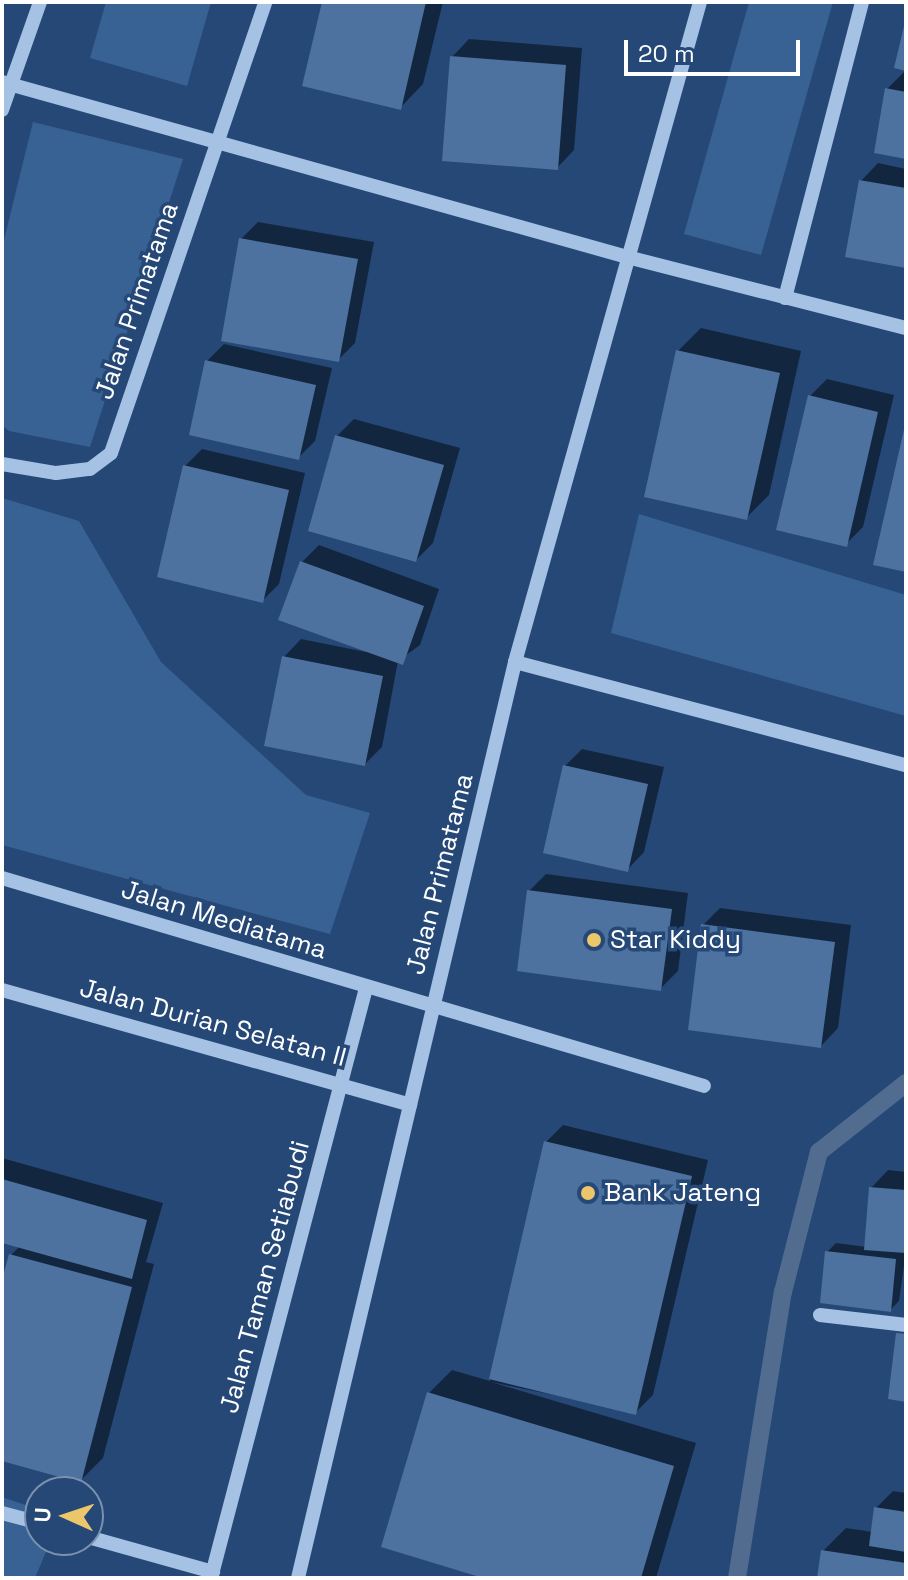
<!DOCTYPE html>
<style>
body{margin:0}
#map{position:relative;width:908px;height:1580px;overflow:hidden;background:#254877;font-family:"Space Grotesk",sans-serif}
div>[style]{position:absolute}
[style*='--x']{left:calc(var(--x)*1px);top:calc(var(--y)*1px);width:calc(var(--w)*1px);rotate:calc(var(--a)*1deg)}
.green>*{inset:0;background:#386294}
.shadow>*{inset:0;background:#0007}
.stream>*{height:18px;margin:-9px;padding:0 9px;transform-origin:9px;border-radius:9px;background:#516c8e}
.building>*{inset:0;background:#4d72a0}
.minor>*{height:14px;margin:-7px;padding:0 7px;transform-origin:7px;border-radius:7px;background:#a5c1e3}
.dots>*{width:22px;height:22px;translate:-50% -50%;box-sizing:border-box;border:4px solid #254877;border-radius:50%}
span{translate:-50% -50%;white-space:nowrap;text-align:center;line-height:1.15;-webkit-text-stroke:7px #254877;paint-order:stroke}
.street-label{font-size:26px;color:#fff}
.poi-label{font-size:26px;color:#fff}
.left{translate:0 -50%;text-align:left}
.frame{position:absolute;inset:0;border:4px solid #fff;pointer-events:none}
.north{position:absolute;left:24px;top:1476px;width:80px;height:80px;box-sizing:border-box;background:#254877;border:2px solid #7c91ad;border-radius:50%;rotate:273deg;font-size:22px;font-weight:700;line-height:32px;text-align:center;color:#fff}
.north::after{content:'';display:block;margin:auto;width:28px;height:36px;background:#ecc66a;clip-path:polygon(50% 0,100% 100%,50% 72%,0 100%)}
.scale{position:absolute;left:624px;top:40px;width:176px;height:36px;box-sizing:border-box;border:4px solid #fff;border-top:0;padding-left:10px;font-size:24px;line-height:28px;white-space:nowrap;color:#fff;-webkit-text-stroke:6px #254877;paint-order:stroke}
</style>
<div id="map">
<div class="green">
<div style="clip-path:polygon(106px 2px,211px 2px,187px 86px,90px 58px)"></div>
<div style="clip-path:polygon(749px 2px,833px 2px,761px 255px,684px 234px)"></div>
<div style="clip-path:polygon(33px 122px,183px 159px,90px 447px,9px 431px,2px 425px,2px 248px)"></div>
<div style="clip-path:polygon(2px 498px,79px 521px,161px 662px,306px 795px,370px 813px,330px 934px,2px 845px)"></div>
<div style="clip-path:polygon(639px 514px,906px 595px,906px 716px,611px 633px)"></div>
<div style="clip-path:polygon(2px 1497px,40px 1510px,40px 1540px,51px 1540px,35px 1578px,2px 1578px)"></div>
</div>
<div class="shadow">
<div style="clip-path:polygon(324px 2px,443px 2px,423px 84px,400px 108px)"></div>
<div style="clip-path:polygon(469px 39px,582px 48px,574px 150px,557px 168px,452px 57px)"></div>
<div style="clip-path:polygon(906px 70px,906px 157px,887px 89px)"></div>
<div style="clip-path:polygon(878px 163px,906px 169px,906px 266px,861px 181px)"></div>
<div style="clip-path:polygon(258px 222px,374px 242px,355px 343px,338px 360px,241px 239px)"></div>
<div style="clip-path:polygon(701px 328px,801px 351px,769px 495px,746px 518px,678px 351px)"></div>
<div style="clip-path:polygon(224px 344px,332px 368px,315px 441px,298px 458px,207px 361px)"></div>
<div style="clip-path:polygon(827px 379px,894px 395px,863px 527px,846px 544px,810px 396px)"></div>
<div style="clip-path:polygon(354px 419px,460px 448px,433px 543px,416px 560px,337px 436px)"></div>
<div style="clip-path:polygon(202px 449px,305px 473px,279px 584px,262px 601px,185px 466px)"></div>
<div style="clip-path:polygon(319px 545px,439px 589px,420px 645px,398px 661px,382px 747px,365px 764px,284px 657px,301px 639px,366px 652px,302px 562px)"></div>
<div style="clip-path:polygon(582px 749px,664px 767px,644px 852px,627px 870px,565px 766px)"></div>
<div style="clip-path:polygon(546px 874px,688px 893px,678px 971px,661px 988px,529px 891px)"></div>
<div style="clip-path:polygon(720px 908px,851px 925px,838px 1028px,821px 1046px,703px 925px)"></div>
<div style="clip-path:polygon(563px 1125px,708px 1160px,653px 1395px,636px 1412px,491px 1382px,696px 1443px,656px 1578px,490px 1578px,429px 1393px,452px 1370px,490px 1381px,546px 1142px)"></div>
<div style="clip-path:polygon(2px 1158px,163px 1203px,146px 1262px,154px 1264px,103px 1458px,80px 1481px,2px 1459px,2px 1288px,11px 1255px,20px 1246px,2px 1240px)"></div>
<div style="clip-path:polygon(888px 1170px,906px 1172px,906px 1251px,899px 1301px,890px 1310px,827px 1252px,836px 1243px,867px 1247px,871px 1188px)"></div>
<div style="clip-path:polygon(893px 1491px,906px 1493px,906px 1578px,819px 1578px,823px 1551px,846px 1528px,873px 1532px,876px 1508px)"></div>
</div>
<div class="stream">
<div style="--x:737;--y:1578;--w:290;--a:-80.9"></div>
<div style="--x:783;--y:1292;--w:145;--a:-75.6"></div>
<div style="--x:819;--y:1152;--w:111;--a:-38.4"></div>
</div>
<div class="building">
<div style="clip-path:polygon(322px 2px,426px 2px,401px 110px,302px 86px)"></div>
<div style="clip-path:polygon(905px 22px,906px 22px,906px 71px,894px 68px)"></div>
<div style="clip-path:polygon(450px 56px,566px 65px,558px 170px,442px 161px)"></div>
<div style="clip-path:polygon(885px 88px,906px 92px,906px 159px,874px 153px)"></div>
<div style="clip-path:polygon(859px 180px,906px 188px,906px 268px,845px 257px)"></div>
<div style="clip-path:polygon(239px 238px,358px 259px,339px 362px,221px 341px)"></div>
<div style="clip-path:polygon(676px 350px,780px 373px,747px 520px,644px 497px)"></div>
<div style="clip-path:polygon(205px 360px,316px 385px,299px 460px,189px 435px)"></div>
<div style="clip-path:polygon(808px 395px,878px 412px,847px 547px,776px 530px)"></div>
<div style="clip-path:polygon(906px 421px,906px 572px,873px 565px)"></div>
<div style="clip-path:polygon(335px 435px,444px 465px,416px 562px,308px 531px)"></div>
<div style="clip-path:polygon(183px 465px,289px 490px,263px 603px,157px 577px)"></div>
<div style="clip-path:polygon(300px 561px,424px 606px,403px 665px,278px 620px)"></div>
<div style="clip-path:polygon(282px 656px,383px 676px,365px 766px,264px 746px)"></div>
<div style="clip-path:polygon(563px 765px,648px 784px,628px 872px,543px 853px)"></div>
<div style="clip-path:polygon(527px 890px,672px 909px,661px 991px,517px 971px)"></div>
<div style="clip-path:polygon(701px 924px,835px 942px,821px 1048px,688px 1030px)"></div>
<div style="clip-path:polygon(544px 1141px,692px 1176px,636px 1415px,489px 1379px)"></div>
<div style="clip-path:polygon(2px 1179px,147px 1220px,132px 1279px,2px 1243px)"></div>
<div style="clip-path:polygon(869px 1187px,906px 1190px,906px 1253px,864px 1250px)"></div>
<div style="clip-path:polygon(825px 1251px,896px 1259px,891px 1312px,820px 1303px)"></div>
<div style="clip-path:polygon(9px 1254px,132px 1287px,81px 1483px,2px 1461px,2px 1280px)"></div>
<div style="clip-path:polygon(896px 1333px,906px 1334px,906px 1402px,888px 1399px)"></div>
<div style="clip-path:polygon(427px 1392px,674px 1466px,641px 1578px,483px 1578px,381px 1547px)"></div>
<div style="clip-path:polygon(874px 1507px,906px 1512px,906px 1552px,869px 1546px)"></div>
<div style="clip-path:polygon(821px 1550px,906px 1563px,906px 1578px,817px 1578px)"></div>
</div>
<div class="minor">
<div style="--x:2;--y:82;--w:653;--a:15.63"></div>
<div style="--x:631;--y:258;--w:284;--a:14.3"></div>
<div style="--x:2;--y:110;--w:114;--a:-70.6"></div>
<div style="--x:785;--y:298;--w:306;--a:-75.4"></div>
<div style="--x:2;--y:464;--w:55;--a:9.5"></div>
<div style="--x:56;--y:473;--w:34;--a:-7"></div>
<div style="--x:90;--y:469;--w:26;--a:-37"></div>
<div style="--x:111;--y:453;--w:477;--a:-71.1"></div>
<div style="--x:515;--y:662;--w:404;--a:14.8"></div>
<div style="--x:2;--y:878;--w:732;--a:16.5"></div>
<div style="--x:2;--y:990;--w:424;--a:15.7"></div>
<div style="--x:820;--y:1315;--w:87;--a:6.6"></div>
<div style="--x:2;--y:1513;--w:39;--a:15"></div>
<div style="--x:88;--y:1537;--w:130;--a:15.6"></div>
<div style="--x:211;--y:1578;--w:610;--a:-75.28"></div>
<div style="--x:298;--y:1578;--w:941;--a:-76.67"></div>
<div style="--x:515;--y:662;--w:685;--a:-74.34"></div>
</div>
<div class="dots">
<div style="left:594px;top:940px;background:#ecc66a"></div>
<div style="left:588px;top:1193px;background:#ecc66a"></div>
</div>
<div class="street-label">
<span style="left:137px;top:301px;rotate:-71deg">Jalan Primatama</span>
<span style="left:440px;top:874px;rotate:-76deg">Jalan Primatama</span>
<span style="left:224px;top:920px;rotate:17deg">Jalan Mediatama</span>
<span style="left:213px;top:1023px;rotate:15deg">Jalan Durian Selatan II</span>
<span style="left:265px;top:1277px;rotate:-75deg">Jalan Taman Setiabudi</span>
</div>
<div class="poi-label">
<span class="left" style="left:610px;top:940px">Star Kiddy</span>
<span class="left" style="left:604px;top:1193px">Bank Jateng</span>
</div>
<div class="frame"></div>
<div class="north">U</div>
<div class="scale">20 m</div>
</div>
